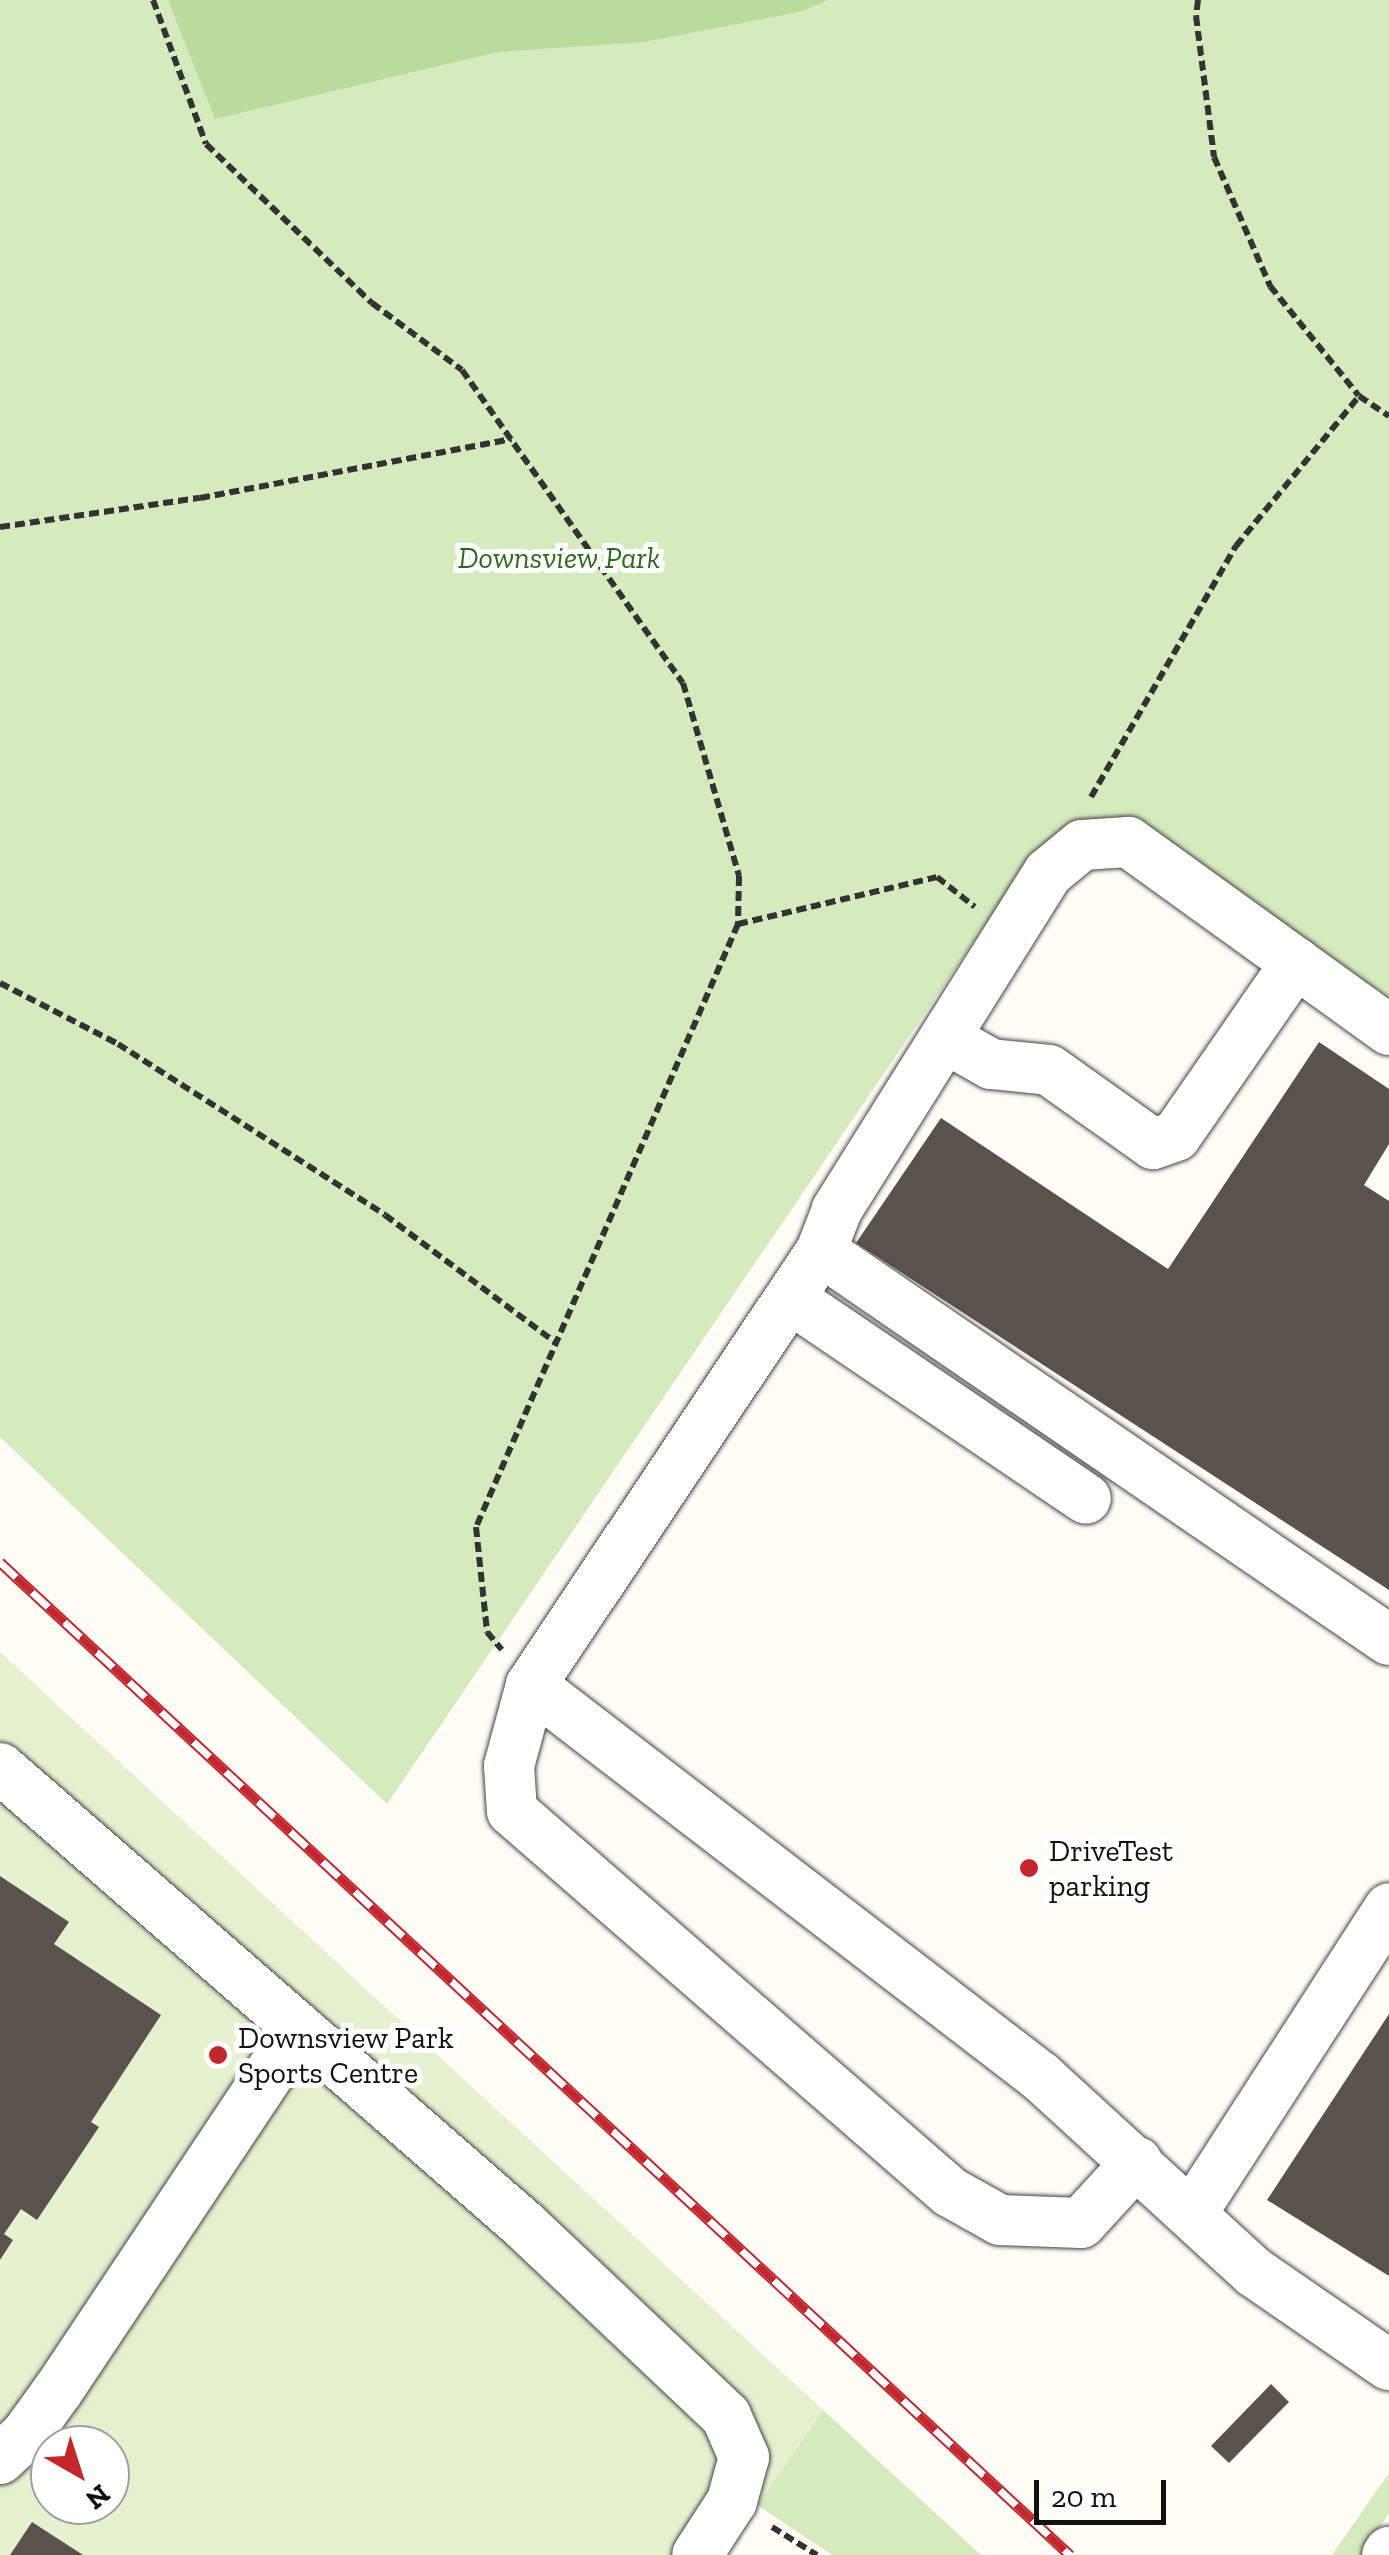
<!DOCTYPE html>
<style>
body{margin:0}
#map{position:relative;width:1389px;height:2555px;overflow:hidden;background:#fffdf5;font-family:"Zilla Slab",serif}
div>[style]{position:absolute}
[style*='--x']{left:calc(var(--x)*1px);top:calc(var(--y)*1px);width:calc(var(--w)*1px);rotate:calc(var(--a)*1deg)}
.green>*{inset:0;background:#d5ebbd}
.forest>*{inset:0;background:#b9dc9c}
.pitch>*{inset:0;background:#e6f2cf}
.building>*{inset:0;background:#5a524d}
.path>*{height:6px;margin-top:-3px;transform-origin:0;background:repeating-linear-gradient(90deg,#333 0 10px,transparent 0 15px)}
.roads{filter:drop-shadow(0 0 2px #444) drop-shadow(0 0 2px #444)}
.minor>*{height:50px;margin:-25px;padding:0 25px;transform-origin:25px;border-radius:25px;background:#fff}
.rail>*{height:11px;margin-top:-5.5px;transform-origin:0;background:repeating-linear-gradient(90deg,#fff 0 22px,#c4262e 0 44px);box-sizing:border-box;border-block:2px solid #c4262e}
.dots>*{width:28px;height:28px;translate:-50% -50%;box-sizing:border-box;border:5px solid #fff;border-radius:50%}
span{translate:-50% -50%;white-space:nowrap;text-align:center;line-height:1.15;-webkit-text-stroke:10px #fff;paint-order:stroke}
.park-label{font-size:30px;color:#2f6b1f;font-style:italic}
.poi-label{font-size:30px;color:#111}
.left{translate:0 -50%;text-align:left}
.north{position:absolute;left:30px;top:2425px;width:100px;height:100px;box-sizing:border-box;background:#fff;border:2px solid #a0a0a0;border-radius:50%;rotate:141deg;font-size:28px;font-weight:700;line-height:40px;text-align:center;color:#111}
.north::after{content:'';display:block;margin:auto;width:35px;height:45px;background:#c4262e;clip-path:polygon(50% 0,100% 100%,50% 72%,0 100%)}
.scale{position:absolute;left:1034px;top:2480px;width:132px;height:45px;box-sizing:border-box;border:5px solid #111;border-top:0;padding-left:12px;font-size:30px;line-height:35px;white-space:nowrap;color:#111;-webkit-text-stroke:8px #fff;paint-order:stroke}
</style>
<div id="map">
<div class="green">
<div style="clip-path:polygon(0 0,1389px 0,1389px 997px,1165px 849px,1023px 869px,387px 1804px,0 1437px)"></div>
<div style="clip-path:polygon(823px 2410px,981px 2555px,832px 2555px,757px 2505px)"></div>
<div style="clip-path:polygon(1389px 2473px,1389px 2513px,1362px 2555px,1332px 2555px)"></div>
</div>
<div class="forest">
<div style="clip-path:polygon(168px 0,828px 0,799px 12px,644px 42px,498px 52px,215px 119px)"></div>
</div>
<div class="pitch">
<div style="clip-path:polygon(evenodd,0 1652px,823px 2410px,724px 2555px,0 2555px,0 1652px,50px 2445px,110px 2445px,110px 2505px,50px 2505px,50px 2445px)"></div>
</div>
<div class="building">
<div style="clip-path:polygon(1319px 1042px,1389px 1089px,1389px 1144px,1364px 1185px,1389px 1201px,1389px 1590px,856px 1243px,941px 1118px,1168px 1269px)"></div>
<div style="clip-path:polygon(0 1876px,69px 1922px,54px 1944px,161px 2015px,91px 2122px,99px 2127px,37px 2220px,21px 2209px,4px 2234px,13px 2240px,0 2260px)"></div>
<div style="clip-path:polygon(1389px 2014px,1389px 2276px,1267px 2200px)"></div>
<div style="clip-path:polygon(1271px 2384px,1289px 2402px,1229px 2463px,1211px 2446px)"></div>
<div style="clip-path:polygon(32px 2522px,83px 2555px,10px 2555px)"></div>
</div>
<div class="path">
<div style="--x:153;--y:0;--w:153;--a:69.8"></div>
<div style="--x:206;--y:144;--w:230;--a:43.8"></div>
<div style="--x:372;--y:303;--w:112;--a:36.7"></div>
<div style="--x:462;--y:370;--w:383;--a:54.8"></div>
<div style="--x:683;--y:683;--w:201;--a:73.8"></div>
<div style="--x:739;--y:876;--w:48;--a:91.2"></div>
<div style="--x:738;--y:924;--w:657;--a:113.48"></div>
<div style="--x:476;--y:1527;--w:106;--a:84"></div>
<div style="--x:487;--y:1632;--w:23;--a:50"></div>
<div style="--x:1198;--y:0;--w:16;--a:97"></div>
<div style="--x:1196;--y:16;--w:142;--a:82.7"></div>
<div style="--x:1214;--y:157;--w:141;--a:66.5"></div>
<div style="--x:1270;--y:286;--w:141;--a:51"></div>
<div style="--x:1359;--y:396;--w:36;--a:34"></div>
<div style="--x:0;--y:527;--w:202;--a:-8.3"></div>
<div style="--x:200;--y:498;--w:317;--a:-10.7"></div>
<div style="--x:1091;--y:797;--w:290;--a:-60"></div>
<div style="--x:1236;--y:546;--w:194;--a:-50.6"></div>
<div style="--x:738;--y:924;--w:204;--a:-13.3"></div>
<div style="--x:937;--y:877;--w:48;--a:38.3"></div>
<div style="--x:0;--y:983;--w:133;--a:27.3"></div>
<div style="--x:118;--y:1044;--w:317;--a:32.6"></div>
<div style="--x:385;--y:1215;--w:214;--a:36.8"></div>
<div style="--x:772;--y:2527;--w:53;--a:31.9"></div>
</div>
<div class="roads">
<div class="minor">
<div style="--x:1389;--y:1030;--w:322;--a:-144.2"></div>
<div style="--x:1128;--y:842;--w:46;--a:176.3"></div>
<div style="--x:1082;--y:845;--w:44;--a:140.5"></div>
<div style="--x:1048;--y:873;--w:398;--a:122.1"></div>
<div style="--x:837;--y:1210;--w:44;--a:111.3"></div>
<div style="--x:821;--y:1251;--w:522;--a:123.75"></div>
<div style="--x:531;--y:1685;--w:643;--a:37.55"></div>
<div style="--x:1041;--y:2077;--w:289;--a:42.5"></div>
<div style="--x:1254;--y:2272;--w:164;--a:34.6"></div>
<div style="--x:945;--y:1038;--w:53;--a:29.5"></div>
<div style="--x:991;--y:1064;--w:58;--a:5.9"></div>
<div style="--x:1049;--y:1070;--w:128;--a:35.4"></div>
<div style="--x:1153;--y:1144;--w:24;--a:-19"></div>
<div style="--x:1176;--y:1136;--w:211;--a:-55.3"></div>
<div style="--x:821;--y:1251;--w:688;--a:34.41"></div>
<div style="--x:791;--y:1299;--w:356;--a:34.1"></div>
<div style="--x:531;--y:1685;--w:84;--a:105.2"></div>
<div style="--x:509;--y:1766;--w:45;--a:86.2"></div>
<div style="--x:512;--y:1811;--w:581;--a:41.02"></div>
<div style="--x:950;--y:2192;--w:57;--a:29.2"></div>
<div style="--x:1000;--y:2220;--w:81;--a:2.1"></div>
<div style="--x:1081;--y:2223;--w:83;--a:-47.4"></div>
<div style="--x:0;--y:1768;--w:695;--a:41.09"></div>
<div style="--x:524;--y:2225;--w:278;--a:43.4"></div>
<div style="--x:726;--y:2416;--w:45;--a:66.3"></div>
<div style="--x:744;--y:2457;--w:46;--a:105.3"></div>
<div style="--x:732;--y:2501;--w:64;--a:122.9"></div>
<div style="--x:1192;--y:2213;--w:363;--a:-57.1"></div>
<div style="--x:0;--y:2459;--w:34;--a:-43"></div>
<div style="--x:25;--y:2436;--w:58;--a:-54.1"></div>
<div style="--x:59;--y:2389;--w:430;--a:-56.3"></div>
<div style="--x:1387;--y:2555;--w:4;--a:-56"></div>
</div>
</div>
<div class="rail">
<div style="--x:0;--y:1562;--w:1460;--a:42.86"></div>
</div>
<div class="dots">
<div style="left:1029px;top:1868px;background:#c4262e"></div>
<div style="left:218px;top:2055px;background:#c4262e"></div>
</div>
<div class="park-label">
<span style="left:559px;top:558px">Downsview Park</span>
</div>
<div class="poi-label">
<span class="left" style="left:1049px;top:1868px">DriveTest<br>parking</span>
<span class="left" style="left:238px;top:2055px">Downsview Park<br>Sports Centre</span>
</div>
<div class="north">N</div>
<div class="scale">20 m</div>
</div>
